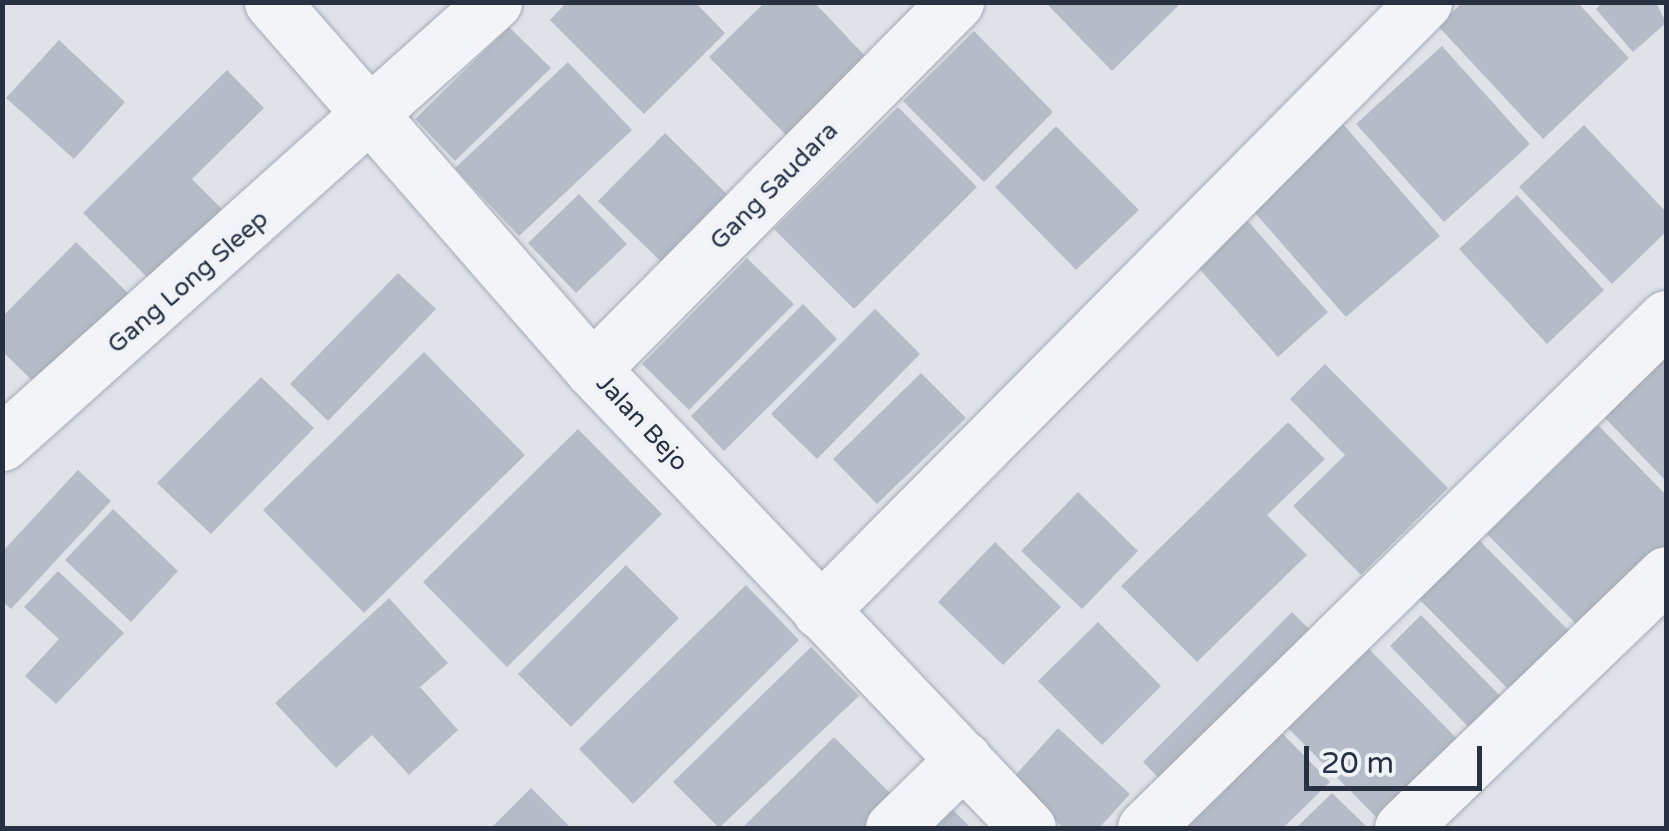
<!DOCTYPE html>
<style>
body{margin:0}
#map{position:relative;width:1669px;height:831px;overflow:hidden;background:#dfe3e9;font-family:"Varela Round",sans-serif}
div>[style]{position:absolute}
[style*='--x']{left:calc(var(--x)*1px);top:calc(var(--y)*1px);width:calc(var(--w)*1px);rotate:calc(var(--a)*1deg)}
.building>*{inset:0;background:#b6bcc7}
.roads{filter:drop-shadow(0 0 2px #a4aab4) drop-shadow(0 0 2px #a4aab4)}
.street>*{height:55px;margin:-27.5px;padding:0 27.5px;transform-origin:27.5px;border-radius:27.5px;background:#f2f4f7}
span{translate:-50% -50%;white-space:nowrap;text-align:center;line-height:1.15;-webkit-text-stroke:8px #eff2f7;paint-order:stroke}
.street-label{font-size:25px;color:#273142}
.frame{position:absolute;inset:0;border:5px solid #273142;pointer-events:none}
.scale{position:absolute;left:1304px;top:746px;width:178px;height:45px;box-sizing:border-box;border:5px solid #273142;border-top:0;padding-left:12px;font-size:30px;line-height:35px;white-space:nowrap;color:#273142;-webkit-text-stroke:8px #eff2f7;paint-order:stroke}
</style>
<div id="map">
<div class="building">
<div style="clip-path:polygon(567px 2px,695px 2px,725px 33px,644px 114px,550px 20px)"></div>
<div style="clip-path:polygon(765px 2px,814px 2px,867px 58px,788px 137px,709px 57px)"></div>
<div style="clip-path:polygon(1045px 2px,1182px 2px,1112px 71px)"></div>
<div style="clip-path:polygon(1463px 2px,1577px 2px,1629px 58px,1543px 139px,1438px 26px)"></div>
<div style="clip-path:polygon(1603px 2px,1656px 2px,1666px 23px,1633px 52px,1596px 9px)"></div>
<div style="clip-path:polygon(509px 27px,551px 68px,455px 161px,415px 119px)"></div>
<div style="clip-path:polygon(974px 31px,1053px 112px,984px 182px,903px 101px)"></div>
<div style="clip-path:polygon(59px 40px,125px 102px,74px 159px,6px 98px)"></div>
<div style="clip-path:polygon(1442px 46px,1530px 144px,1444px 222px,1356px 124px)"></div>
<div style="clip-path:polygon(568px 62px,632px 130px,519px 236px,455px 168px)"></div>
<div style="clip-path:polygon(227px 70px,264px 108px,192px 179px,225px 212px,154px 284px,83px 213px)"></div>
<div style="clip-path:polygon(898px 107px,977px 187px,854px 309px,774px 229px)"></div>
<div style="clip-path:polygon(1343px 124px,1440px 236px,1346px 317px,1249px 206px)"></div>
<div style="clip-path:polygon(1584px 125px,1666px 212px,1666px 232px,1612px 284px,1519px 187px)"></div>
<div style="clip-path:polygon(1056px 126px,1139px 210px,1076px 270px,995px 187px)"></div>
<div style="clip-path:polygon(665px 133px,738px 205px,673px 273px,598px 201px)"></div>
<div style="clip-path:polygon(579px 194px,627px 244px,576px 293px,528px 243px)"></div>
<div style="clip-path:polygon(1517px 195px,1604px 290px,1547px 344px,1459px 249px)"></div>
<div style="clip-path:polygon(1238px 210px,1328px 312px,1278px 357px,1187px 255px)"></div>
<div style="clip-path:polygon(76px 242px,132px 297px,41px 389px,2px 351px,2px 317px)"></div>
<div style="clip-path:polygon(747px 258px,794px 304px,689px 410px,642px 364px)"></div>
<div style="clip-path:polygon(398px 273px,436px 309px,328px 421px,290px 384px)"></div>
<div style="clip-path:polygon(803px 304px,837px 339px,724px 451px,691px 416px)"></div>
<div style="clip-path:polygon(875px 309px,920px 354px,817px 459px,771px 414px)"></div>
<div style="clip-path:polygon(424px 352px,525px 455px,364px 613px,263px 510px)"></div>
<div style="clip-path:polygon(1663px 359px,1666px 363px,1666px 481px,1604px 417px)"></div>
<div style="clip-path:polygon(1325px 364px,1448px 488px,1361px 575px,1293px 506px,1345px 455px,1290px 399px)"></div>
<div style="clip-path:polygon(921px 373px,966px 418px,877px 504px,833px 459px)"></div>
<div style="clip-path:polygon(261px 377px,314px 428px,211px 534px,157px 483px)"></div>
<div style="clip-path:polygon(1288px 422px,1325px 459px,1267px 515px,1307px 555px,1197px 662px,1121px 586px)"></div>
<div style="clip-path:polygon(1598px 425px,1666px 495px,1666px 555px,1586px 634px,1487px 534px)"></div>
<div style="clip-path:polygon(578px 429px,662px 514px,507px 667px,423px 582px)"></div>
<div style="clip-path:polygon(78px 470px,111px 501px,11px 609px,2px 601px,2px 552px)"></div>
<div style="clip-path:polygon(1078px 492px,1138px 551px,1082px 609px,1021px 551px)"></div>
<div style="clip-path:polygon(113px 509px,178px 571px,131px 622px,65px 560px)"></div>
<div style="clip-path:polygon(1479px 540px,1580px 642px,1520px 701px,1419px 599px)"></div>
<div style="clip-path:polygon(995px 542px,1061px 607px,1003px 665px,938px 602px)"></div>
<div style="clip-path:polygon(626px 565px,679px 618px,571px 727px,518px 674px)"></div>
<div style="clip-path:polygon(58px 571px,124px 633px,56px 704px,25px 676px,59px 639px,24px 607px)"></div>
<div style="clip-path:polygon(746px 585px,799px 640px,633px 804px,579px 749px)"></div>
<div style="clip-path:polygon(389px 598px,448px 663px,420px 687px,458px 730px,409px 775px,372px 735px,336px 768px,275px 703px)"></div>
<div style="clip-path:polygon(1292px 612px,1321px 641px,1172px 791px,1143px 762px)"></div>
<div style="clip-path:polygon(1421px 615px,1511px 707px,1479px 738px,1390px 646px)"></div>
<div style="clip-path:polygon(1098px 622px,1161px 686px,1102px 745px,1038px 681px)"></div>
<div style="clip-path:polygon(811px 647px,859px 696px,719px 828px,673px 782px)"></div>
<div style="clip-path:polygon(1369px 649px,1469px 751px,1387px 828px,1288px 728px)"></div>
<div style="clip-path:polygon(1058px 728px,1130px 794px,1099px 828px,1064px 828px,1011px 780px)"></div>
<div style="clip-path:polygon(1278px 729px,1330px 782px,1283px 828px,1178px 828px)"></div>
<div style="clip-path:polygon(834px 737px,904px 807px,882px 828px,742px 828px)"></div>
<div style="clip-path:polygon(531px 788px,571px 828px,491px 828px)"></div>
<div style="clip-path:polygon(935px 792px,971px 828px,897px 828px)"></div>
<div style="clip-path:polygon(1332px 793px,1368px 828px,1296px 828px)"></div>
</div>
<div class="roads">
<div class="street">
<div style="--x:272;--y:2;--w:487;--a:48.9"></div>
<div style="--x:592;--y:369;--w:633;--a:46.47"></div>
<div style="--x:592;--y:369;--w:517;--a:-45.24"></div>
<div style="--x:2;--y:443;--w:661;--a:-41.87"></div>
<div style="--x:820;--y:611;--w:858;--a:-45.24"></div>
<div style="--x:893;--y:828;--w:99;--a:-44.2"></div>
<div style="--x:1145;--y:828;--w:729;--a:-44.39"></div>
<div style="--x:1402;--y:828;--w:366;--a:-43.9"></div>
</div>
</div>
<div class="street-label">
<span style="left:774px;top:186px;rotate:-45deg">Gang Saudara</span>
<span style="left:188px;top:282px;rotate:-41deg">Gang Long Sleep</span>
<span style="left:642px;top:423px;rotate:47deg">Jalan Bejo</span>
</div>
<div class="frame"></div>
<div class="scale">20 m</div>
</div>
